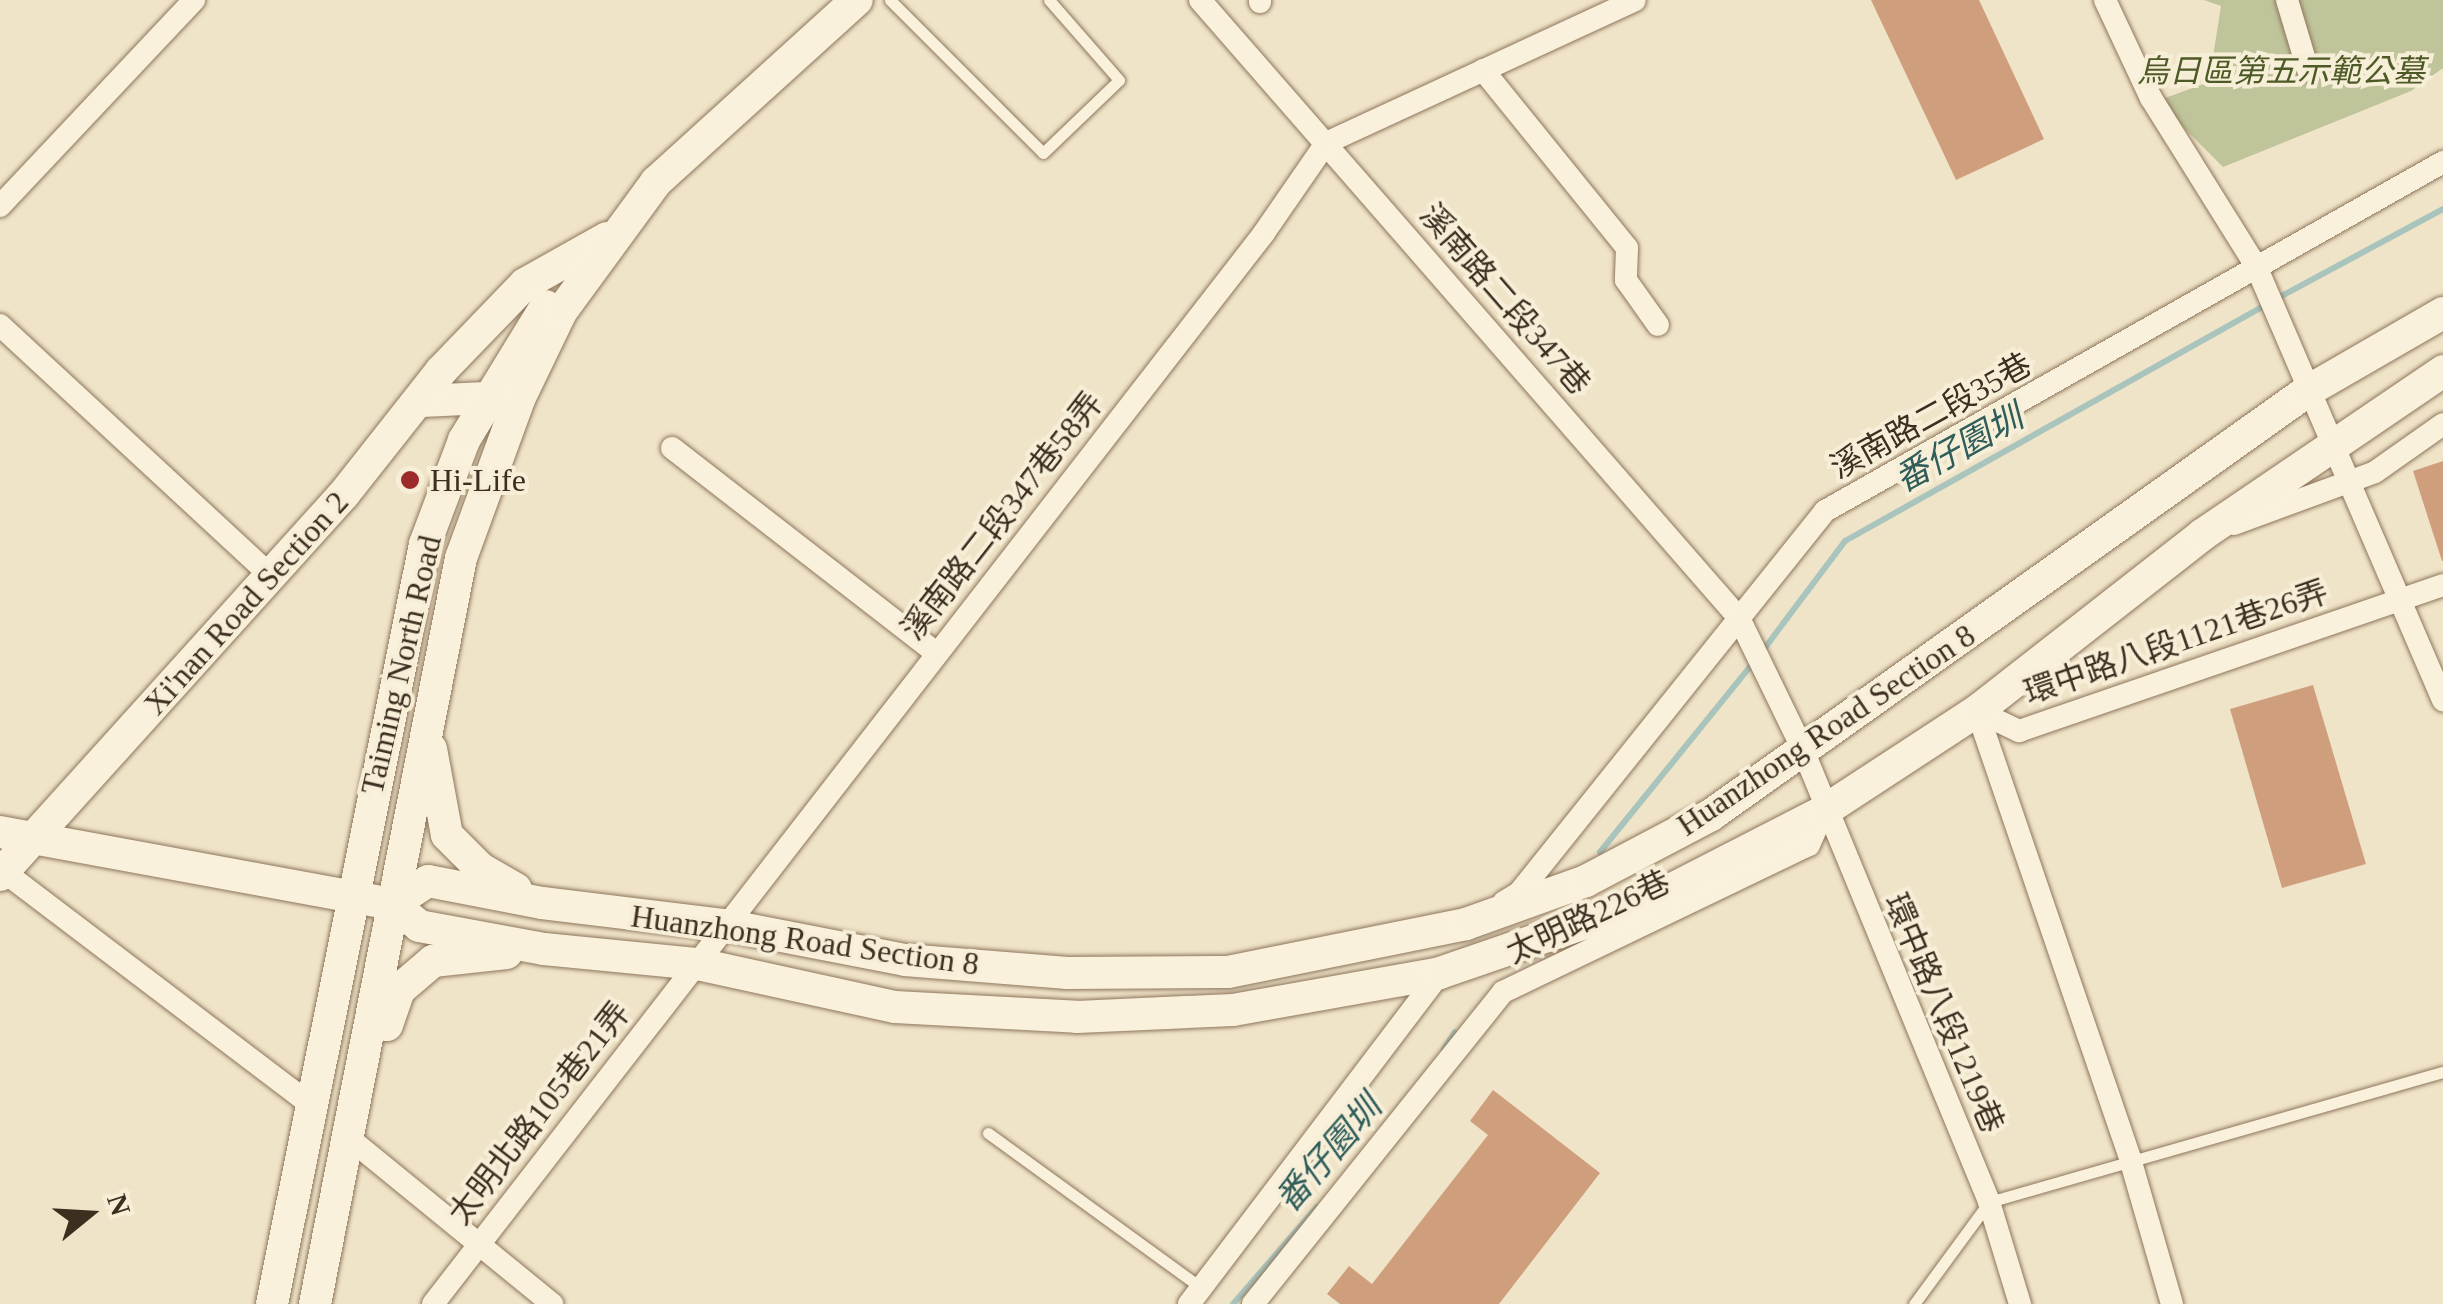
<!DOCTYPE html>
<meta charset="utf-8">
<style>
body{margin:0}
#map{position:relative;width:2443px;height:1304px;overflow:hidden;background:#f0e4c8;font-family:"Times New Roman","Noto Sans TC",serif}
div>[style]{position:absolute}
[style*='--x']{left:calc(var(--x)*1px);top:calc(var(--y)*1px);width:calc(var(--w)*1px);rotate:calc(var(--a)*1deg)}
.cemetery>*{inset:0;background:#bfc49a}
.stream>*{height:6px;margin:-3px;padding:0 3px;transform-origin:3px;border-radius:3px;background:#a9c4bc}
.building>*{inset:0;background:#cf9f7d}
.roads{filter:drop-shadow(0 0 2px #8d765c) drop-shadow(0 0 2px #8d765c)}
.lane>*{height:11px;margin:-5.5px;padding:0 5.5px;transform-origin:5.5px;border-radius:5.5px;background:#faf1dc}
.street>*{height:22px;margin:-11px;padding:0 11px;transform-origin:11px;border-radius:11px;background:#faf1dc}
.secondary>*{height:32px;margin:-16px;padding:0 16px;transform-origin:16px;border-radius:16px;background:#faf1dc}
.dots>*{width:28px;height:28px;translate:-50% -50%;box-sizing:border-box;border:5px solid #f7eed8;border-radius:50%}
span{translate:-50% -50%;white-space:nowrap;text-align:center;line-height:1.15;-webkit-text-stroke:8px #f7eed8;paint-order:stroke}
.park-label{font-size:32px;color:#4d5a26;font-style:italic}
.street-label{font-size:32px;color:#3d2e20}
.poi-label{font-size:32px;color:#3d2e20}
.left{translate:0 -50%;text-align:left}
.water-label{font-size:35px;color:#2f5d5a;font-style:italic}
.north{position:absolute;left:40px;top:1164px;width:100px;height:100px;-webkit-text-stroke:8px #f7eed8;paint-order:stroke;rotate:72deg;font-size:28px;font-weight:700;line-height:40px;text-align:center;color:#3d2e20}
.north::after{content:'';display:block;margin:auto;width:35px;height:45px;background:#3d2e20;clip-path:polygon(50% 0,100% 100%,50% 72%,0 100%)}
</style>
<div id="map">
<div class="cemetery">
<div style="clip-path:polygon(2204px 0,2443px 0,2443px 68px,2411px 91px,2223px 167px,2157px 101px,2209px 82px,2221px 6px)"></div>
</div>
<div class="stream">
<div style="--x:2276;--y:299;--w:190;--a:-28.3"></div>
<div style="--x:1761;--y:653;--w:140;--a:-53.1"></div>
<div style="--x:1845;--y:541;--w:482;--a:-29.3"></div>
<div style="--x:1600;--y:852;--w:243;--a:-51"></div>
<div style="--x:1444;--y:1049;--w:20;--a:-57"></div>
<div style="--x:1233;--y:1304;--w:128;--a:-49.1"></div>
</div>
<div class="building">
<div style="clip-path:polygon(1871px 0,1979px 0,2044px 139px,1956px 180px)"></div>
<div style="clip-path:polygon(2443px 461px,2443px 561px,2442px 561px,2413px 471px)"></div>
<div style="clip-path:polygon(2313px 685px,2366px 864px,2282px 888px,2230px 709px)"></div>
<div style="clip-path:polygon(1493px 1090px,1600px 1173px,1499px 1304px,1340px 1304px,1327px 1294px,1349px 1266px,1372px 1284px,1488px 1135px,1470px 1121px)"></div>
</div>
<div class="roads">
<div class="lane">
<div style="--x:890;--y:0;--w:216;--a:45"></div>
<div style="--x:1043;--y:153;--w:105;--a:-43.8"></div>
<div style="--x:1119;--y:80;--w:106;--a:-131.2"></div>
<div style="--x:988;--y:1133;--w:263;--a:36"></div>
<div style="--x:1914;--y:1304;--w:127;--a:-53.7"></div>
<div style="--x:1989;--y:1202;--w:472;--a:-16"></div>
</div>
<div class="street">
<div style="--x:1200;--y:0;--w:820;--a:48.91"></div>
<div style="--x:1739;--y:618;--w:147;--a:64.1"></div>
<div style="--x:1803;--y:750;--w:489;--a:67.6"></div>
<div style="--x:1989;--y:1202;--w:107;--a:73.1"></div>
<div style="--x:1260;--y:0;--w:2;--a:90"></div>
<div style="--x:2105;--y:0;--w:108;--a:64.9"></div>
<div style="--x:2151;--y:98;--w:198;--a:58"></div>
<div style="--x:2256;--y:266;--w:473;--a:66.7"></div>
<div style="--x:2287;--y:0;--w:73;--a:73.3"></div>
<div style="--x:1483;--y:70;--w:229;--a:51"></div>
<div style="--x:1627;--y:248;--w:32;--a:92"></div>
<div style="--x:1626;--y:280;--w:55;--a:54.6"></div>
<div style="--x:0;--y:206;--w:283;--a:-46.7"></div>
<div style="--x:0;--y:325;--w:369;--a:42.8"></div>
<div style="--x:672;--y:448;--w:334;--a:37.8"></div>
<div style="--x:2234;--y:524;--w:150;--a:-20.2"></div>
<div style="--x:2375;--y:472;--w:83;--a:-35.2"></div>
<div style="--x:1977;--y:711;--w:477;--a:71.1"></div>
<div style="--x:2131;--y:1162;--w:148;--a:73.9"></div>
<div style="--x:1977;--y:711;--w:47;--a:25.5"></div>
<div style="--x:2019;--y:731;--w:448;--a:-19"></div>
<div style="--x:3;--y:871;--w:390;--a:37.2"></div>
<div style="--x:1504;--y:902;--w:17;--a:-31"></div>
<div style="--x:1519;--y:893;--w:489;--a:-51.3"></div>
<div style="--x:1825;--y:511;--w:710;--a:-29.45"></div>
<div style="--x:350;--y:1139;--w:261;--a:39.2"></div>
<div style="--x:433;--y:1304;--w:1356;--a:-52.19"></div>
<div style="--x:1264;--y:233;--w:109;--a:-55.4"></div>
<div style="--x:1326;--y:143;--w:340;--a:-24.8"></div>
<div style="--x:1189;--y:1304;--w:415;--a:-52.8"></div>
<div style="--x:1253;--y:1304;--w:400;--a:-51.3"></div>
<div style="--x:1503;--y:992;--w:339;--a:-25.7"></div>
<div style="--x:1809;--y:845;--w:37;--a:-66"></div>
</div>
<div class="secondary">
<div style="--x:422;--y:401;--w:85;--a:-2.7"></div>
<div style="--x:431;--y:749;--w:87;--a:79.5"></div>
<div style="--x:447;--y:835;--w:48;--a:45"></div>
<div style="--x:481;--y:869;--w:40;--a:29.7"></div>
<div style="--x:0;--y:832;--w:400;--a:10.4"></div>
<div style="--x:393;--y:904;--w:34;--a:40"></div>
<div style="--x:419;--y:926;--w:127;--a:10.4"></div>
<div style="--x:544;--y:949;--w:155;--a:5.6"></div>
<div style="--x:698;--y:964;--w:202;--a:12.3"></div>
<div style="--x:895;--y:1007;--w:182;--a:3.1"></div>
<div style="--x:1077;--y:1017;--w:156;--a:-2.6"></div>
<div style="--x:1233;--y:1010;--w:210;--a:-10.1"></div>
<div style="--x:1440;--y:973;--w:221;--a:-19"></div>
<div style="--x:1649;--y:901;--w:197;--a:-27.2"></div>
<div style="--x:1824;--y:811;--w:183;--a:-33.2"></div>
<div style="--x:1977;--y:711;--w:286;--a:-38"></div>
<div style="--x:2202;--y:535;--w:292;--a:-34.2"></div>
<div style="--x:0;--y:875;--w:513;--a:-47.92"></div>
<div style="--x:344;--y:494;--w:157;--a:-51.7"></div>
<div style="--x:441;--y:371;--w:121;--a:-46"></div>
<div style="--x:525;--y:284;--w:94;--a:-29.3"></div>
<div style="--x:393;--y:904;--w:42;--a:-33.3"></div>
<div style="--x:428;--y:881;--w:116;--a:10.9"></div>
<div style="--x:542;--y:903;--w:184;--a:6.9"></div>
<div style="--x:725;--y:925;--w:183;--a:11"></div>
<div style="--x:905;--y:960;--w:163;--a:4.6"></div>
<div style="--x:1067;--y:973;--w:161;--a:-0.4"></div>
<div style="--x:1228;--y:972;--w:243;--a:-11.4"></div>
<div style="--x:1466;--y:924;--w:127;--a:-19.7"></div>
<div style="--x:1586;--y:881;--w:141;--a:-27.8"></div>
<div style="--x:1711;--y:815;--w:730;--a:-35.41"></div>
<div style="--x:2306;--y:392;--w:158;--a:-30"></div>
<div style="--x:387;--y:1025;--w:37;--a:-71"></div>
<div style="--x:399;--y:990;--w:45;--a:-40.5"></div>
<div style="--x:433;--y:961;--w:74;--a:-6.2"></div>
<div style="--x:272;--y:1304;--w:775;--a:-78.62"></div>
<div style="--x:425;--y:544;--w:111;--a:-69.4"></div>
<div style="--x:464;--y:440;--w:157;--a:-58.5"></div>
<div style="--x:315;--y:1304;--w:760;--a:-78.93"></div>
<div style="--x:461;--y:558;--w:171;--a:-69.9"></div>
<div style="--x:520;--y:397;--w:94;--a:-64.2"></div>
<div style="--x:561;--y:312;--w:161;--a:-53.8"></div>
<div style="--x:656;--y:182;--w:271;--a:-42.2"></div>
</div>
</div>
<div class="dots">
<div style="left:410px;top:480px;background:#9e2a2b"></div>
</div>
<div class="park-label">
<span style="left:2281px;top:71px">烏日區第五示範公墓</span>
</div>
<div class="street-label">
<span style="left:1505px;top:299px;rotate:49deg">溪南路二段347巷</span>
<span style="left:1931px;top:416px;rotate:-29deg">溪南路二段35巷</span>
<span style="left:1002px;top:516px;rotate:-52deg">溪南路二段347巷58弄</span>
<span style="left:246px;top:603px;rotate:-48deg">Xi'nan Road Section 2</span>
<span style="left:2176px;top:642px;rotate:-19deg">環中路八段1121巷26弄</span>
<span style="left:401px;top:665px;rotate:-77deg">Taiming North Road</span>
<span style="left:1826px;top:730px;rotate:-34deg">Huanzhong Road Section 8</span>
<span style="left:1588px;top:917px;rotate:-25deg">太明路226巷</span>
<span style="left:805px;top:940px;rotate:8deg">Huanzhong Road Section 8</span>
<span style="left:1944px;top:1013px;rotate:67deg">環中路八段1219巷</span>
<span style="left:539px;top:1113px;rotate:-52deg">太明北路105巷21弄</span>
</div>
<div class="poi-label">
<span class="left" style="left:430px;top:480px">Hi-Life</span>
</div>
<div class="water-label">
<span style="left:1959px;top:449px;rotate:-29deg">番仔園圳</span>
<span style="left:1329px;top:1154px;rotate:-49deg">番仔園圳</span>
</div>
<div class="north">N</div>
</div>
